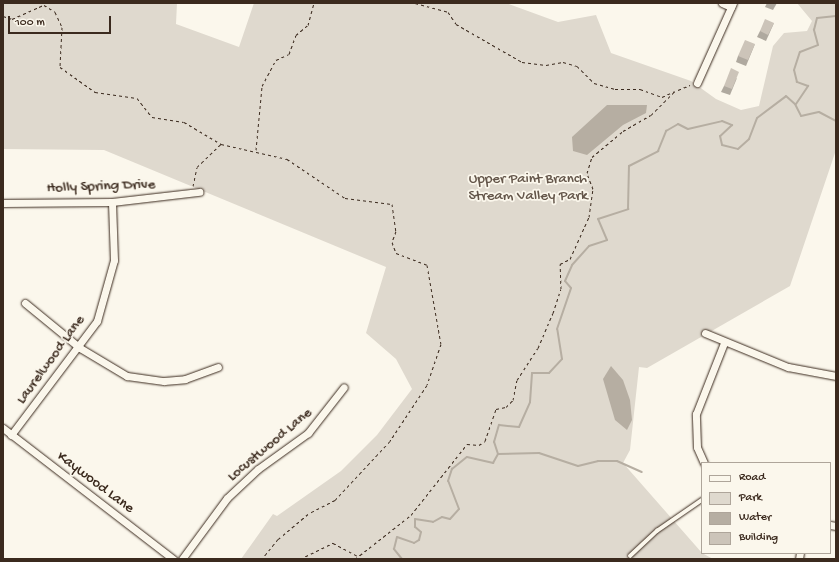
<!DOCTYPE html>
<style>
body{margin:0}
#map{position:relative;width:839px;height:562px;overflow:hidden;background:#fbf7ec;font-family:"Gochi Hand",sans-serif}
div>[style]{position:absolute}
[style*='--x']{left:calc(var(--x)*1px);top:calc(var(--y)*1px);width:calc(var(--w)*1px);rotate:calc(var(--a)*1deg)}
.green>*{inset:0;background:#dfd9ce}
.water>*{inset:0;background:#b6aea2}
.stream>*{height:2px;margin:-1px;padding:0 1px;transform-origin:1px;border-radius:1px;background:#b6aea2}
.path>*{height:1px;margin-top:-0.5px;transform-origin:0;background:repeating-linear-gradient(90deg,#3b2a1e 0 3px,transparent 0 6px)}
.roads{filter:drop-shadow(0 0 1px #3b2a1e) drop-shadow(0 0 1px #3b2a1e)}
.lane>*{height:3.5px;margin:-1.75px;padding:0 1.75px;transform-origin:1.75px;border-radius:1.75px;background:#fbf7ec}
.street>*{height:7px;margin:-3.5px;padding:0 3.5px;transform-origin:3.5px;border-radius:3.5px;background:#fbf7ec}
.wall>*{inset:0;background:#afa99f}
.building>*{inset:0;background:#ccc4b9}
span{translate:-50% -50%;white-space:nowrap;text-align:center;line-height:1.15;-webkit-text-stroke:3.5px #fbf7ec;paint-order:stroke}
.park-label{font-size:15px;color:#64564a}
.street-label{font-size:15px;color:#3b2a1e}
.frame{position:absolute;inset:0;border:4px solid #3b2a1e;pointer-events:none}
.legend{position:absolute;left:701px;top:462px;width:130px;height:92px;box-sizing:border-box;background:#fbf7ec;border:1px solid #aea59a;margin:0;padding:5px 7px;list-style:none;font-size:12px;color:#3b2a1e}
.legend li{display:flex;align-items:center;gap:8px;height:20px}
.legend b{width:20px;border:1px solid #aea59a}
.scale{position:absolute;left:8px;top:16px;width:103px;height:18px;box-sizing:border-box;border:2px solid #3b2a1e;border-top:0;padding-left:5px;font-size:12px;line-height:14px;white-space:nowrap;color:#3b2a1e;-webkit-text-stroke:3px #fbf7ec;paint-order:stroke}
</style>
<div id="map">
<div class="green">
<div style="clip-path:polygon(3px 3px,177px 3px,176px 24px,239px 47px,254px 3px,506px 3px,558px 22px,596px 15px,611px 53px,691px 81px,716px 99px,741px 110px,759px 106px,773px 46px,784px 33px,807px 31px,812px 21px,797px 3px,836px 3px,836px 150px,790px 286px,647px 368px,639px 367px,630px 450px,623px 463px,702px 553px,713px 559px,241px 559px,273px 514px,277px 516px,341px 471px,377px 435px,412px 389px,396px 359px,366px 333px,386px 267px,104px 150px,3px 149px)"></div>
</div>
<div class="water">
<div style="clip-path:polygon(607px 105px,647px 105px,646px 113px,623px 125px,587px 155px,573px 151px,572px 137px)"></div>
<div style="clip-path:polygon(611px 366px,623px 380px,630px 400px,632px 420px,627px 430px,615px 420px,603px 379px)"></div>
</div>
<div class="stream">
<div style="--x:796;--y:104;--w:22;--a:-56"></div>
<div style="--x:808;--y:86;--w:12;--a:-160"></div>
<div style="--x:797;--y:82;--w:12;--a:-104"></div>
<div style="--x:794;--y:70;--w:19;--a:-72"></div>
<div style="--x:800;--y:52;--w:19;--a:-21"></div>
<div style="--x:818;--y:45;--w:16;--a:-105"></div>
<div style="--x:814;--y:30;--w:12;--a:-76"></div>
<div style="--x:817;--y:18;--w:19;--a:-6"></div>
<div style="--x:836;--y:16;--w:13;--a:-90"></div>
<div style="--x:498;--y:454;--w:41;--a:-1.4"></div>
<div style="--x:539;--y:453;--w:41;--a:18.4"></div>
<div style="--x:578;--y:466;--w:21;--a:-14"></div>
<div style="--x:598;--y:461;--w:19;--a:0"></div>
<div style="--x:617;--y:461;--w:27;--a:24"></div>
<div style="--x:402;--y:559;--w:13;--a:-129"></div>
<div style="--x:394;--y:549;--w:12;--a:-76"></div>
<div style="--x:397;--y:537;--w:18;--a:19"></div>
<div style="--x:414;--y:543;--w:6;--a:-31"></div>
<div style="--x:419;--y:540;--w:8;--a:-76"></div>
<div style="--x:421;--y:532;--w:8;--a:-140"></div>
<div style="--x:415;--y:527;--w:8;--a:-90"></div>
<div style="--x:415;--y:519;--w:18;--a:9"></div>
<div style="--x:433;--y:522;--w:10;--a:-29"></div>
<div style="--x:442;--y:517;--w:8;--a:14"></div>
<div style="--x:450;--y:519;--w:13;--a:-48"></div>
<div style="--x:459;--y:509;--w:30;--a:-111"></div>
<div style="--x:448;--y:481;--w:13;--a:-72"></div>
<div style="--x:452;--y:469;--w:19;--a:-39"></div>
<div style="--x:467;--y:457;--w:27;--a:13"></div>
<div style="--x:493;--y:463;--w:10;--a:-61"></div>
<div style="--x:498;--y:454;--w:13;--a:-108"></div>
<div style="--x:494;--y:442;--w:18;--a:-74"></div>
<div style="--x:499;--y:425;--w:20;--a:6"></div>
<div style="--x:519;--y:427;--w:27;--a:-66"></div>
<div style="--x:530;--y:402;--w:29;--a:-86"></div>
<div style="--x:532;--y:373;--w:17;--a:0"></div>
<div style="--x:549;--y:373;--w:19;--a:-47"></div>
<div style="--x:562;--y:359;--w:30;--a:-99"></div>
<div style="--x:557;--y:329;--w:43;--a:-71.1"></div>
<div style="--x:571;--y:288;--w:9;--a:-131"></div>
<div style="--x:565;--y:281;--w:17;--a:-66"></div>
<div style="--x:572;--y:265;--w:25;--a:-48"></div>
<div style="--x:589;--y:246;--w:19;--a:-18"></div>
<div style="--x:607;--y:240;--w:23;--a:-113"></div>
<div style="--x:598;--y:219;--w:32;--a:-18"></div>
<div style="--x:628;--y:209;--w:43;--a:-88.7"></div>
<div style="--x:629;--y:166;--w:33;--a:-27"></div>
<div style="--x:658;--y:151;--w:22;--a:-68"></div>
<div style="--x:666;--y:131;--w:14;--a:-30"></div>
<div style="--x:678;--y:124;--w:11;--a:27"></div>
<div style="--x:688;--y:129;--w:35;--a:-13"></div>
<div style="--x:722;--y:121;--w:11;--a:22"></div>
<div style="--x:732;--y:125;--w:16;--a:137"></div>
<div style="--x:720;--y:136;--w:9;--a:77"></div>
<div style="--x:722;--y:145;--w:16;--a:14"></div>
<div style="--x:738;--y:149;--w:15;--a:-42"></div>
<div style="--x:749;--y:139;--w:22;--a:-69"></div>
<div style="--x:757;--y:118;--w:36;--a:-37"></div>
<div style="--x:786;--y:96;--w:12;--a:42"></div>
<div style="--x:795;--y:104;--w:13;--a:63"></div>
<div style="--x:801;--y:116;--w:18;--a:-13"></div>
<div style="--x:819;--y:112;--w:19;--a:28"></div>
</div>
<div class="path">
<div style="--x:415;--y:3;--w:34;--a:15"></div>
<div style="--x:448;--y:12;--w:14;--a:56"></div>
<div style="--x:456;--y:24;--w:76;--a:29.9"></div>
<div style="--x:522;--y:62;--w:24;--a:7"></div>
<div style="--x:546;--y:65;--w:17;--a:-10"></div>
<div style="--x:563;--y:62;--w:15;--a:16"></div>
<div style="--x:577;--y:66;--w:24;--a:45"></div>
<div style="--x:594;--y:83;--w:22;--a:16"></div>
<div style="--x:615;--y:89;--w:25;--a:0"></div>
<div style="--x:640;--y:89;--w:23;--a:20"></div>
<div style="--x:662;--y:97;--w:14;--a:-25"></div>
<div style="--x:3;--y:16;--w:9;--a:18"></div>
<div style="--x:12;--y:19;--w:35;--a:-24"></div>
<div style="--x:44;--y:5;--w:13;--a:32"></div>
<div style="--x:55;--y:12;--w:17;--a:65"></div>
<div style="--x:62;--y:27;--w:40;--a:92.9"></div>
<div style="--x:60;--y:67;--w:43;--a:35.5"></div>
<div style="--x:95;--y:92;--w:42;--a:8.1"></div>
<div style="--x:137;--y:98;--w:24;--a:52"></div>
<div style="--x:152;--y:117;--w:32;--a:9"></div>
<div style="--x:184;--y:122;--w:43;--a:30.7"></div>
<div style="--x:221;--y:144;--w:68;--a:12.8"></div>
<div style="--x:287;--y:159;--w:70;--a:33.9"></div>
<div style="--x:345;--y:198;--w:47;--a:7.3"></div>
<div style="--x:392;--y:204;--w:27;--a:82"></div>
<div style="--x:396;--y:231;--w:12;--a:110"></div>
<div style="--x:392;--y:242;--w:12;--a:70"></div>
<div style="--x:396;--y:253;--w:33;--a:21"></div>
<div style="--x:427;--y:265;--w:80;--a:80"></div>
<div style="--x:441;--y:344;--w:43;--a:108.9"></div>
<div style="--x:427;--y:385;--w:67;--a:123.5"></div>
<div style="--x:390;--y:441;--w:81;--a:133"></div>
<div style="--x:335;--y:500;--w:30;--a:153"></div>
<div style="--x:308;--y:514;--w:39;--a:140"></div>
<div style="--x:278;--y:539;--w:26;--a:129"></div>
<div style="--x:678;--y:90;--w:13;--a:-23"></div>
<div style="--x:256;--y:150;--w:64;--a:-84.6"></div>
<div style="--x:262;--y:86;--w:30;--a:-62"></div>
<div style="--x:276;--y:60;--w:14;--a:-25"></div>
<div style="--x:289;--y:54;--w:20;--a:-70"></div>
<div style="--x:296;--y:35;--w:16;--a:-40"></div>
<div style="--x:308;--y:25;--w:23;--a:-75"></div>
<div style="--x:193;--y:186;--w:19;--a:-78"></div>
<div style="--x:197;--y:167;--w:33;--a:-44"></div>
<div style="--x:300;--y:559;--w:37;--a:-26"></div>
<div style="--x:333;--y:543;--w:27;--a:28"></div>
<div style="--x:355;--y:559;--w:71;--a:-38.2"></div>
<div style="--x:411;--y:515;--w:90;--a:-51.7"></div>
<div style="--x:467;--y:444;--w:12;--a:5"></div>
<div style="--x:479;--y:445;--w:7;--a:-34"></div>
<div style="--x:485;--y:441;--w:34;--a:-71"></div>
<div style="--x:496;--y:409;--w:10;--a:-11"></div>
<div style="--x:506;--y:407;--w:10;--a:-45"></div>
<div style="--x:513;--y:400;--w:20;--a:-79"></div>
<div style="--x:517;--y:380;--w:38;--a:-57"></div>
<div style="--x:538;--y:348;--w:38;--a:-67"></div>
<div style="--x:553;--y:313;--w:25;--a:-72"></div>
<div style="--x:561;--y:289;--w:25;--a:-92"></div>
<div style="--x:560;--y:264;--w:11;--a:-27"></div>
<div style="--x:570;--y:259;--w:46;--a:-65.7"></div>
<div style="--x:589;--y:217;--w:28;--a:-82"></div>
<div style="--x:593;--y:189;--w:17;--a:-111"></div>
<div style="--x:587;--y:173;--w:17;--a:-73"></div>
<div style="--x:592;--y:157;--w:40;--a:-40"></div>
<div style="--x:623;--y:131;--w:32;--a:-30"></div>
<div style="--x:651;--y:115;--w:35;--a:-45"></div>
</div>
<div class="roads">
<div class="lane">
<div style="--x:630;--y:556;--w:37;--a:-43"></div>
<div style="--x:657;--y:531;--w:55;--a:-34.6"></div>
</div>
<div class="street">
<div style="--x:722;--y:3;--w:10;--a:24"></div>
<div style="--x:697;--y:83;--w:88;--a:-65.8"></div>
<div style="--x:3;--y:203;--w:109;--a:-0.5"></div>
<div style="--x:112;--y:202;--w:88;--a:-6.6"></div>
<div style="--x:25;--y:303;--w:71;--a:39.3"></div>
<div style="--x:80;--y:348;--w:55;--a:30.8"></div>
<div style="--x:127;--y:376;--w:37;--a:8"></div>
<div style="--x:164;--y:381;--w:21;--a:-5"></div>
<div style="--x:185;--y:379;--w:35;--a:-20"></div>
<div style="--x:705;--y:333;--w:90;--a:22.3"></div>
<div style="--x:788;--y:367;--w:49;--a:10.6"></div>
<div style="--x:3;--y:428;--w:215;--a:37.6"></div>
<div style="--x:11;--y:435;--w:143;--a:-53"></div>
<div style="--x:97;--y:321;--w:63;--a:-74.4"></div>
<div style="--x:114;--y:260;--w:58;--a:-92"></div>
<div style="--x:704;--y:463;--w:17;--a:-114"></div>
<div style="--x:697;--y:447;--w:33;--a:-92"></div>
<div style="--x:696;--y:414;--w:76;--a:-68.5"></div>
<div style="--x:830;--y:525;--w:6;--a:9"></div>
<div style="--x:182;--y:559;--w:76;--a:-53.6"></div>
<div style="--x:227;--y:498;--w:42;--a:-43.1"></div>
<div style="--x:258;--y:469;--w:62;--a:-35.8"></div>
<div style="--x:308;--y:433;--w:58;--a:-52"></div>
<div style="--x:799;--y:559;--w:6;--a:-81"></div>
</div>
</div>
<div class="wall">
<div style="clip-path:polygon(767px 3px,777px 3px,773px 10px,765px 7px)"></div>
<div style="clip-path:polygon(774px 23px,766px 41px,757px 37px,760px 31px)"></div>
<div style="clip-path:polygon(755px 44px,746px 66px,736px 62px,738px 56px)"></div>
<div style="clip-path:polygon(737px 78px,730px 95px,721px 92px,724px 86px)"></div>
</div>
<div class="building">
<div style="clip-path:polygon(765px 19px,774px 23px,768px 35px,760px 31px)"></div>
<div style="clip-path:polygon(745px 40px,755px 44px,748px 60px,738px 56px)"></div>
<div style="clip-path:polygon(731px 68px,739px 72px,732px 89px,724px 86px)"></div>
</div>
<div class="park-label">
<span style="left:528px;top:188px">Upper Paint Branch<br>Stream Valley Park</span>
</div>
<div class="street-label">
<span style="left:101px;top:187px;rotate:-2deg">Holly Spring Drive</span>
<span style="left:51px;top:360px;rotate:-54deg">Laurelwood Lane</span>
<span style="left:270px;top:445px;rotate:-40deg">Locustwood Lane</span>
<span style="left:95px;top:483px;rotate:37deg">Kaywood Lane</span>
</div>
<div class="frame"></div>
<ul class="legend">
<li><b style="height:5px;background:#fbf7ec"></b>Road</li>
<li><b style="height:11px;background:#dfd9ce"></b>Park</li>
<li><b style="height:11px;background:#b6aea2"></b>Water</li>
<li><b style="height:11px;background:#ccc4b9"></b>Building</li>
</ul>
<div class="scale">100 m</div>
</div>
